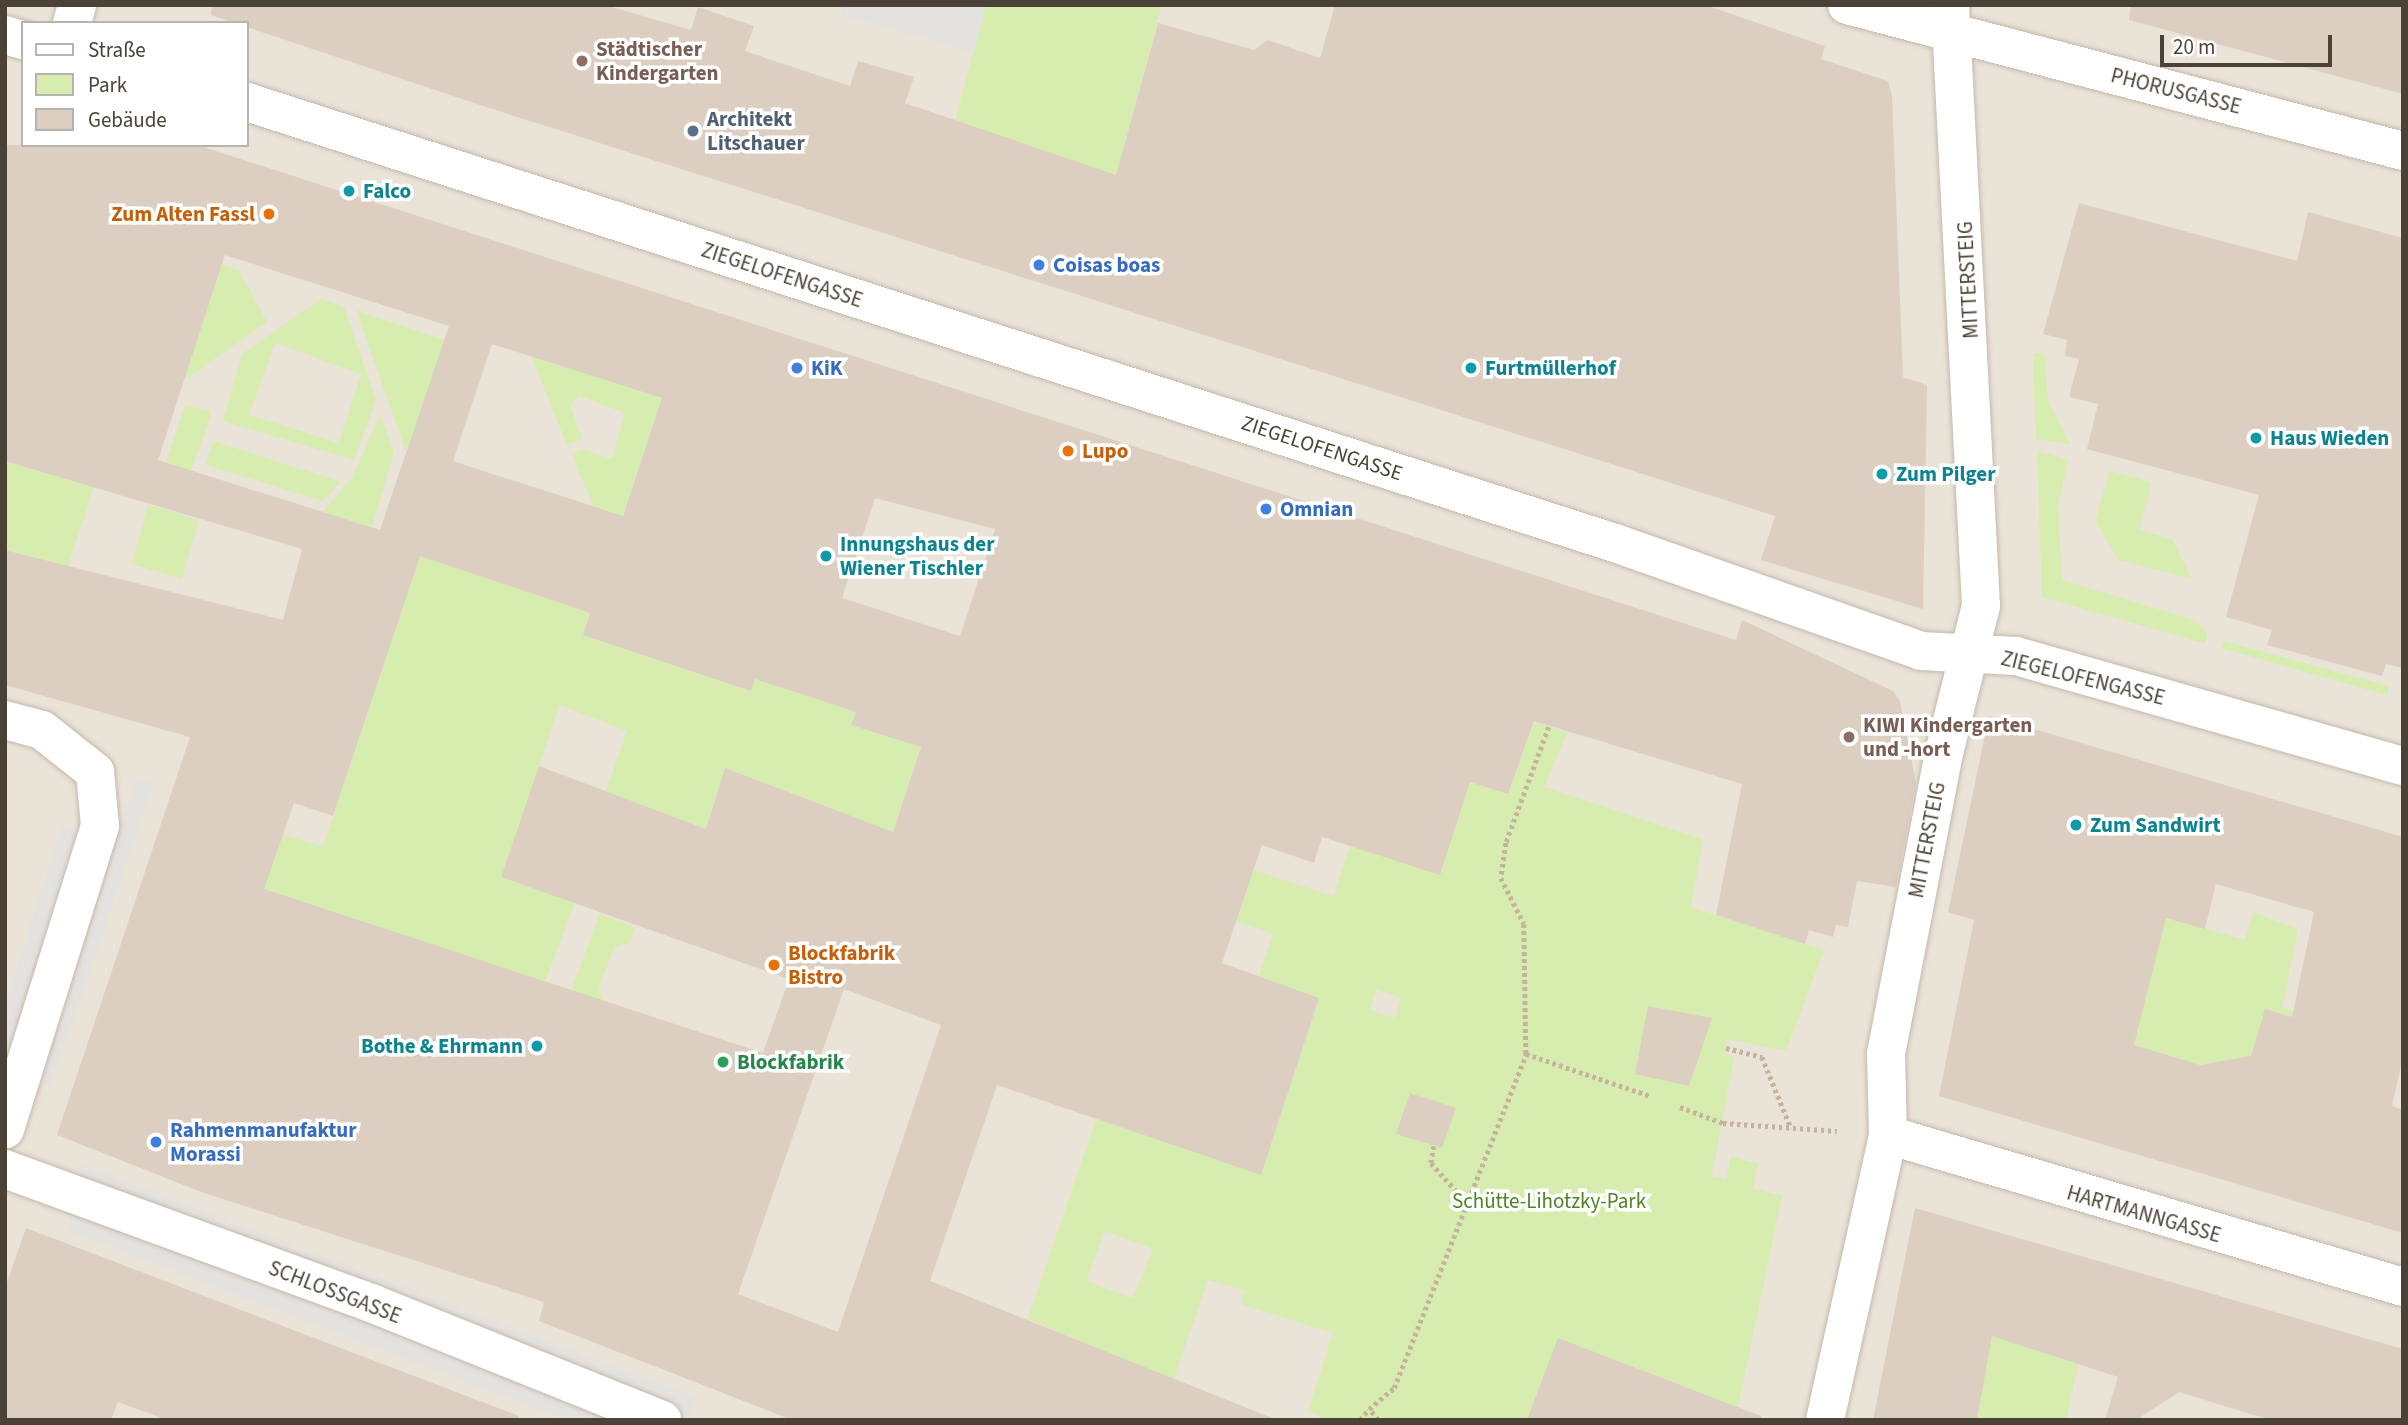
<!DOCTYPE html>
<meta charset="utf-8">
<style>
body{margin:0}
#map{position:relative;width:2408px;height:1425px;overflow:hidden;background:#f6f1ea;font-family:"Source Sans 3",sans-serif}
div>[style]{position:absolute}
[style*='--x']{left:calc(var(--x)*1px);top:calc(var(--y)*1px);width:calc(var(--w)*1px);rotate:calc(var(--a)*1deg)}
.residential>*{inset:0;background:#eae3d7}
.green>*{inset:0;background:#d6edaf}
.parking>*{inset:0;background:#e4e2de}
.building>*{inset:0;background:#dccfc1}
.path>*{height:4.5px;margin-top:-2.25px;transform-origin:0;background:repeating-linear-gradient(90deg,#c6b39b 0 3.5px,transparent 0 7px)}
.roads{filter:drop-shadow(0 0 2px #c3b9ab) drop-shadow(0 0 2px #c3b9ab)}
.street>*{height:38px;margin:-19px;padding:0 19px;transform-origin:19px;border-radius:19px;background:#fff}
.dots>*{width:19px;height:19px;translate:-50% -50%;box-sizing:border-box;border:4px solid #fff;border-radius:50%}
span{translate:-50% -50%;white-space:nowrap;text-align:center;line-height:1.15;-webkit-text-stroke:7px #fff;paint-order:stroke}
.education-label{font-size:21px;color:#785e54;font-weight:700}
.left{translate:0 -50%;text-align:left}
.street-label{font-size:21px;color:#4b4237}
.service-label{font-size:21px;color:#4e5e75;font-weight:700}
.culture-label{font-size:21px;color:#0d838f;font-weight:700}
.right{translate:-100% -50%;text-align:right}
.food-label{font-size:21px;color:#c56008;font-weight:700}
.shop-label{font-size:21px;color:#366cbe;font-weight:700}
.leisure-label{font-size:21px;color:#27864d;font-weight:700}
.park-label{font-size:21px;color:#4f8323}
.frame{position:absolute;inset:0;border:7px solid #4b4237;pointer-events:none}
.legend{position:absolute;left:21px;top:21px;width:228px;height:126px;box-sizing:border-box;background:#fff;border:2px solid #b7b3af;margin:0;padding:9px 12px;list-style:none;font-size:21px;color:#4b4237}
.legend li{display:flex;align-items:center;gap:14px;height:35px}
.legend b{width:35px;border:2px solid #b7b3af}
.scale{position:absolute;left:2160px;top:35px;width:172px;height:32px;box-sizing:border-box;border:4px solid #4b4237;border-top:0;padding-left:9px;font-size:21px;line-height:24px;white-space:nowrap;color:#4b4237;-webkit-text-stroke:5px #fff;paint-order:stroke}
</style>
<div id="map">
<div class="residential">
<div style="clip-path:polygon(evenodd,5px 5px,2403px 5px,2403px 1420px,5px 1420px,5px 5px,23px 23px,247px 23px,247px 145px,23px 145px,23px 23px)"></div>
</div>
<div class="green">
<div style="clip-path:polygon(986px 5px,1162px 5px,1116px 175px,954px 124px)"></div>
<div style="clip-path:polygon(222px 265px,239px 270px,267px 322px,184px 380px)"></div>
<div style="clip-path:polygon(evenodd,321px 299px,344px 307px,376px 401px,354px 460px,223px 421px,242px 354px,321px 299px,275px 343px,361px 374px,339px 443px,249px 415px,275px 343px)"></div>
<div style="clip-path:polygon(356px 310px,445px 340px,406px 451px)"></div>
<div style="clip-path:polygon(2044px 353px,2048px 399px,2070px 444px,2036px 439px,2033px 354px)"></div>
<div style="clip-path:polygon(531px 356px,662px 398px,622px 518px,594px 507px,572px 456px,581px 449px,612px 459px,625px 413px,579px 396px,570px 405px,582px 439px,567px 445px)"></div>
<div style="clip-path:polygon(185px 405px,212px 412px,191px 471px,166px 463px)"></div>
<div style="clip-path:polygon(380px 414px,394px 453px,372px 527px,323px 512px,353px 476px)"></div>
<div style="clip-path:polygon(213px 441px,341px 482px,323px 501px,206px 465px)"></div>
<div style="clip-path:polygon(2037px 451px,2068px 460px,2058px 506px,2062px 580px,2194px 620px,2207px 632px,2206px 644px,2042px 597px)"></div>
<div style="clip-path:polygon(5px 461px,94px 487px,62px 585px,19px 575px,23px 554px,5px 550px)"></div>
<div style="clip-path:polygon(2110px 471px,2151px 482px,2139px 530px,2172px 539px,2192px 579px,2119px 560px,2095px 521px)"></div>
<div style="clip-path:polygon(148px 505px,199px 520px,182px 579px,132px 564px)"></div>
<div style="clip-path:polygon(420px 556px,590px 613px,583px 635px,751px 691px,755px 679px,856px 712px,851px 725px,924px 736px,893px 832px,725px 768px,706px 829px,606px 791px,627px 731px,560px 705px,501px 877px,575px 903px,538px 1000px,255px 914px,283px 834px,323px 847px)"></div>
<div style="clip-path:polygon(2223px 641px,2389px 686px,2387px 695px,2221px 648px)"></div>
<div style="clip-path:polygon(evenodd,1534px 721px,1567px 733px,1544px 787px,1703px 839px,1691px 907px,1824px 950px,1786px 1051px,1727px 1039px,1725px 1055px,1734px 1057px,1712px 1176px,1726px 1179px,1731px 1157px,1758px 1164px,1753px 1188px,1782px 1196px,1738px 1407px,1605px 1356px,1580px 1420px,1326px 1420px,1308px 1411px,1333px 1333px,1241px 1304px,1244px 1290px,1208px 1280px,1173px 1381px,1028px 1319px,1096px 1119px,1261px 1175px,1319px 998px,1259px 976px,1273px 933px,1236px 922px,1253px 870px,1334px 896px,1350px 846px,1440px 874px,1470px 782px,1508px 794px,1534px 721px,1376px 989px,1401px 998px,1395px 1018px,1370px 1010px,1376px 989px,1534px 721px,1105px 1231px,1153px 1249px,1133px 1298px,1086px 1281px,1105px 1231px)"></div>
<div style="clip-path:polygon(2253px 912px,2298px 929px,2282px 1008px,2339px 1025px,2321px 1097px,2228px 1061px,2200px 1065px,2134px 1045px,2165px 917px,2245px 940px)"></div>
<div style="clip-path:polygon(600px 914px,636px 928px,630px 942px,614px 948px,598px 990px,607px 1004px,564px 1010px)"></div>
<div style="clip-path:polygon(1992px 1336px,2079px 1361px,2066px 1420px,1977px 1420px)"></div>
</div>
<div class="parking">
<div style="clip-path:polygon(843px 5px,986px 5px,974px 52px,841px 15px)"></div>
<div style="clip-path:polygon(137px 777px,154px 783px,51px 1085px,34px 1079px)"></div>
<div style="clip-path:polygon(62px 826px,79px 831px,5px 1065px,5px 1006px)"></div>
<div style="clip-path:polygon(83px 1165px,697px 1398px,690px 1417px,76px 1184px)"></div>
<div style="clip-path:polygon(74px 1209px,629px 1420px,567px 1420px,66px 1230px)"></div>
</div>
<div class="building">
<div style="clip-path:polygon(212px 5px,605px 5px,691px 30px,698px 7px,754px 26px,745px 51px,850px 86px,858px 61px,914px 77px,905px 103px,1116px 175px,1158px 23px,1254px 50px,1268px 40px,1320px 58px,1335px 5px,1705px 5px,1825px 46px,1821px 59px,1888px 81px,1892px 96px,1903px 377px,1927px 385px,1923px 609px,1761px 560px,1775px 516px,486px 107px,211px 15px)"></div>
<div style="clip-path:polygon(2131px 5px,2403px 5px,2403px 94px,2129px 20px)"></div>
<div style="clip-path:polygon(evenodd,5px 145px,197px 145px,1736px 640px,1742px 620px,1893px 691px,1900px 701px,1916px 783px,1896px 887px,1857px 881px,1848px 927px,1836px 925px,1833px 937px,1809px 930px,1805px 944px,1716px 915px,1742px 784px,1534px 721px,1508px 794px,1470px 782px,1440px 875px,1322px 837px,1314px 863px,1262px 845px,1222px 963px,1319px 998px,1261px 1175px,997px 1085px,930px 1281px,1277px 1420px,792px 1420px,539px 1321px,544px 1302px,204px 1193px,57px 1135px,190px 737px,5px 685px,5px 550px,283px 620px,302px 549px,5px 461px,5px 145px,225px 255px,449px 326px,380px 530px,158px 460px,225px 255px,5px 145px,492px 344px,662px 398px,623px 516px,453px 461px,492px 344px,5px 145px,875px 498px,995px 529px,960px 636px,842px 598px,875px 498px,5px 145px,420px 556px,590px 613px,583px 635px,751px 691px,755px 679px,856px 712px,851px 725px,921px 747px,893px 832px,725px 768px,706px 829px,539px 766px,501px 877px,789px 979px,763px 1053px,264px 889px,294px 803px,333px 816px,420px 556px,5px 145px,844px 989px,941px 1025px,838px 1332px,738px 1294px,844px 989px)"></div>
<div style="clip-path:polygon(2079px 203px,2297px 261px,2308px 212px,2403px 238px,2403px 668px,2386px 664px,2382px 676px,2267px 645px,2272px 630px,2226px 617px,2259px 495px,2087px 449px,2098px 404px,2069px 397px,2079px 359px,2065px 356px,2067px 340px,2043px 334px)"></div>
<div style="clip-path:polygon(evenodd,1989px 716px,2403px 837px,2403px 1057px,2392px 1106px,2403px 1110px,2403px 1233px,1939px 1096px,1974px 920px,1948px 912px,1989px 716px,2216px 884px,2314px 912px,2292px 1017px,2265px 1009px,2251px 1056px,2200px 1065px,2134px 1045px,2166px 918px,2205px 929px,2216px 884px)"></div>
<div style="clip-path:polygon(1648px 1006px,1712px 1018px,1689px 1086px,1635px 1074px)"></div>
<div style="clip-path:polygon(1410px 1093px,1456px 1108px,1442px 1148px,1396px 1134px)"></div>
<div style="clip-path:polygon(1915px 1208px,2403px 1349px,2403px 1420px,2270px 1420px,2179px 1392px,2136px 1420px,2105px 1420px,2118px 1377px,1992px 1336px,1977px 1420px,1873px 1420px)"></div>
<div style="clip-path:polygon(26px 1228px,519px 1416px,519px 1420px,167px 1420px,118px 1402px,111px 1420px,5px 1420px,5px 1288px)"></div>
<div style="clip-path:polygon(1558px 1338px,1761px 1416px,1761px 1420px,1527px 1420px)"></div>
</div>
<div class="path">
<div style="--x:1549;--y:727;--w:124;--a:110.3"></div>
<div style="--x:1506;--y:843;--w:35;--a:98"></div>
<div style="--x:1501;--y:878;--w:51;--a:63.4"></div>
<div style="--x:1524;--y:924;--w:130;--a:89.1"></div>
<div style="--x:1526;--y:1054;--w:131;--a:18.7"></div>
<div style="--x:1726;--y:1048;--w:37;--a:14"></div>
<div style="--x:1762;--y:1057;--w:77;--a:67.8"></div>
<div style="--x:1680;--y:1107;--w:46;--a:20.4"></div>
<div style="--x:1723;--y:1123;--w:114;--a:4"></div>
<div style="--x:1434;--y:1146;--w:17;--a:100"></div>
<div style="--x:1431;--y:1163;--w:54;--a:48"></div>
<div style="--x:1360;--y:1420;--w:14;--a:-51"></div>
<div style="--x:1378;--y:1420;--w:14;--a:-129"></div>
<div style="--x:1369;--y:1409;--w:33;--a:-40"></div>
<div style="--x:1394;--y:1388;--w:359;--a:-68.4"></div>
</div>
<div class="roads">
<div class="street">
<div style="--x:1847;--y:5;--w:575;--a:14.71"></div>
<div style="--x:72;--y:23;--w:19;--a:-74"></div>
<div style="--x:5;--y:35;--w:19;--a:16"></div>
<div style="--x:247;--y:102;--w:1437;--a:17.87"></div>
<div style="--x:1615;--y:543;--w:324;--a:19.4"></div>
<div style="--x:1921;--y:651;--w:95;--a:3"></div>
<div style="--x:2016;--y:656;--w:402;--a:15.9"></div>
<div style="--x:5;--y:720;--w:38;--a:15"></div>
<div style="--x:42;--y:730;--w:68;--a:38.4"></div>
<div style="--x:95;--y:772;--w:54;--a:84.7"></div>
<div style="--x:100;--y:826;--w:318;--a:107.4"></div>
<div style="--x:1888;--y:1135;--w:537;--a:16.44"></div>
<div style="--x:5;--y:1169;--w:390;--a:20.1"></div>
<div style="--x:371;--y:1303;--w:314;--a:21.9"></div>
<div style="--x:1825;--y:1420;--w:292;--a:-77.5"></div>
<div style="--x:1888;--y:1135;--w:81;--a:-91.4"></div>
<div style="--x:1886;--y:1054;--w:307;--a:-79.1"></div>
<div style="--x:1944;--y:753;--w:152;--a:-75.9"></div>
<div style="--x:1981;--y:606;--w:602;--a:-92.95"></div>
</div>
</div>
<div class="dots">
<div style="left:582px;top:61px;background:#8d6e63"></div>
<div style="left:693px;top:131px;background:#5c6f8a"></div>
<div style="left:349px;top:191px;background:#0f9aa8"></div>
<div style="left:269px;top:214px;background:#e8710a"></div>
<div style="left:1039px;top:265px;background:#3f7fe0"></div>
<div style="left:797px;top:368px;background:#3f7fe0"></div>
<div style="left:1471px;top:368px;background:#0f9aa8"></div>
<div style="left:2256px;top:438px;background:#0f9aa8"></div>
<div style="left:1068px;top:451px;background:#e8710a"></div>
<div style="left:1882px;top:474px;background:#0f9aa8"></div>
<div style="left:1266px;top:509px;background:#3f7fe0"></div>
<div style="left:826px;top:556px;background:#0f9aa8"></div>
<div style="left:1849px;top:737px;background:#8d6e63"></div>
<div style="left:2076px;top:825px;background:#0f9aa8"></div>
<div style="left:774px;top:965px;background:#e8710a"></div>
<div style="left:537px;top:1046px;background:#0f9aa8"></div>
<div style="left:723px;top:1062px;background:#2e9e5b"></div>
<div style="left:156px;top:1142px;background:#3f7fe0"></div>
</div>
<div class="education-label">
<span class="left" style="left:596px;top:61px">Städtischer<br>Kindergarten</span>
<span class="left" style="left:1863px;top:737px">KIWI Kindergarten<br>und -hort</span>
</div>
<div class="street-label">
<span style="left:2176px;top:91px;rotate:14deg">PHORUSGASSE</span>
<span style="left:782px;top:275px;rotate:18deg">ZIEGELOFENGASSE</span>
<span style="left:1968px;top:280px;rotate:-93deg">MITTERSTEIG</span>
<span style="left:1322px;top:448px;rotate:18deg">ZIEGELOFENGASSE</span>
<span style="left:2083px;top:678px;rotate:14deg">ZIEGELOFENGASSE</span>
<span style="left:1927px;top:840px;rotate:-79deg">MITTERSTEIG</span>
<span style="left:2144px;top:1214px;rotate:16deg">HARTMANNGASSE</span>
<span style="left:335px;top:1292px;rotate:21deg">SCHLOSSGASSE</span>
</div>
<div class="service-label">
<span class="left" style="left:707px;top:131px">Architekt<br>Litschauer</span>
</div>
<div class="culture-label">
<span class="left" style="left:363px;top:191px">Falco</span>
<span class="left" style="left:1485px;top:368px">Furtmüllerhof</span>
<span class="left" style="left:2270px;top:438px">Haus Wieden</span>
<span class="left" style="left:1896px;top:474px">Zum Pilger</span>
<span class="left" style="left:840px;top:556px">Innungshaus der<br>Wiener Tischler</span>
<span class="left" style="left:2090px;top:825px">Zum Sandwirt</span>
<span class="right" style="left:523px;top:1046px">Bothe &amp; Ehrmann</span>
</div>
<div class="food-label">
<span class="right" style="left:255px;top:214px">Zum Alten Fassl</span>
<span class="left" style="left:1082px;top:451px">Lupo</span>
<span class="left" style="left:788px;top:965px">Blockfabrik<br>Bistro</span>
</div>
<div class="shop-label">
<span class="left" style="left:1053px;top:265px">Coisas boas</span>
<span class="left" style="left:811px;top:368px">KiK</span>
<span class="left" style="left:1280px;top:509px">Omnian</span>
<span class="left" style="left:170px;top:1142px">Rahmenmanufaktur<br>Morassi</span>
</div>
<div class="leisure-label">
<span class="left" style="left:737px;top:1062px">Blockfabrik</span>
</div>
<div class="park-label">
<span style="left:1549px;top:1201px">Schütte-Lihotzky-Park</span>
</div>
<div class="frame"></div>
<ul class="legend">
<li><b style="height:9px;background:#fff"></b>Straße</li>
<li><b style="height:19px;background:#d6edaf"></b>Park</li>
<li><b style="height:19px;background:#dccfc1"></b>Gebäude</li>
</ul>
<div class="scale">20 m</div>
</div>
